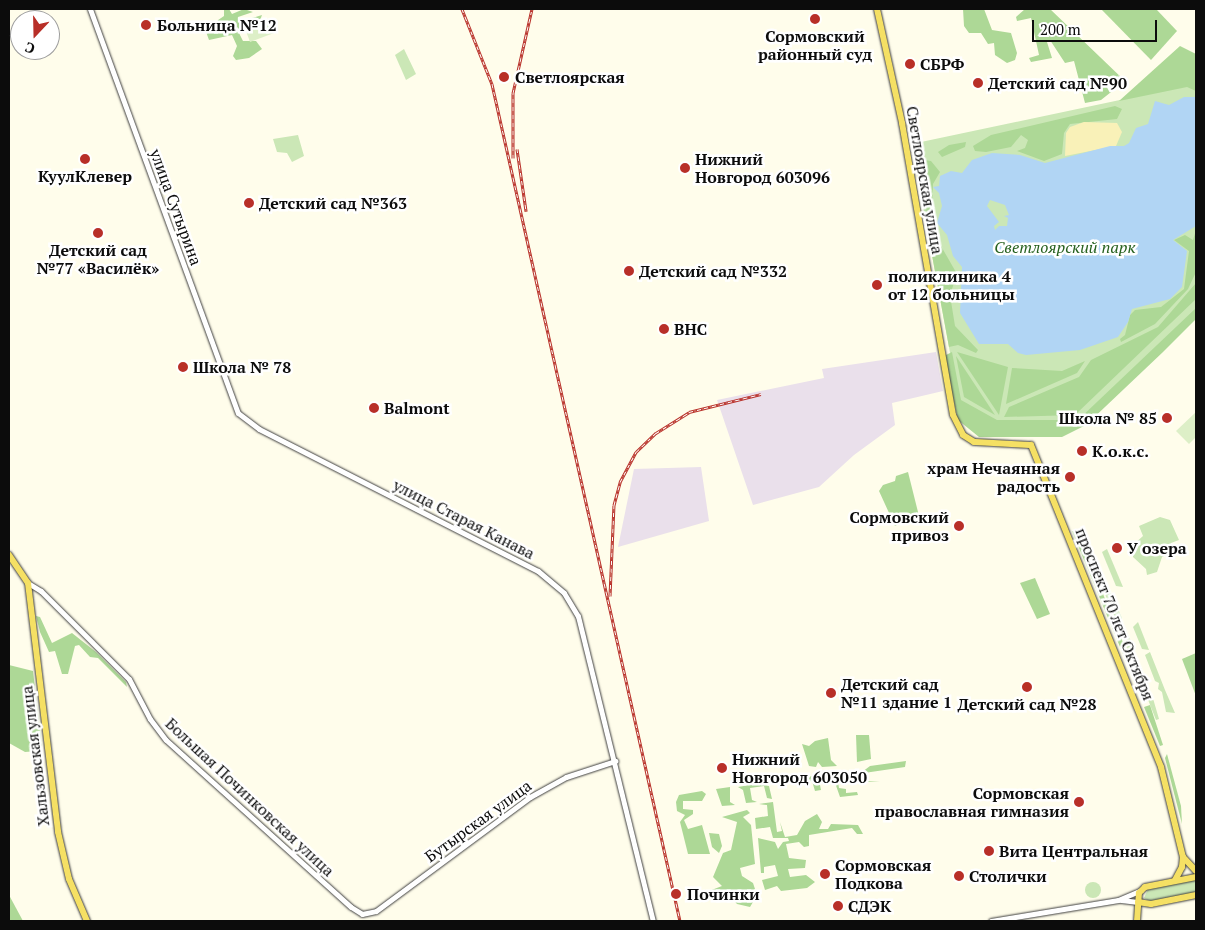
<!DOCTYPE html>
<meta charset="utf-8">
<style>
body{margin:0}
#map{position:relative;width:1205px;height:930px;overflow:hidden;background:#fffdeb;font-family:"PT Serif",serif}
div>[style]{position:absolute}
[style*='--x']{left:calc(var(--x)*1px);top:calc(var(--y)*1px);width:calc(var(--w)*1px);rotate:calc(var(--a)*1deg)}
.industrial>*{inset:0;background:#eae0eb}
.green>*{inset:0;background:#cbe7b6}
.round{border-radius:50%}
.forest>*{inset:0;background:#add896}
.sand>*{inset:0;background:#f9f1b8}
.pitch>*{inset:0;background:#ddefc7}
.water>*{inset:0;background:#b1d5f4}
.roads{filter:drop-shadow(0 0 1px #3f3f3f) drop-shadow(0 0 1px #3f3f3f)}
.minor>*{height:5px;margin:-2.5px;padding:0 2.5px;transform-origin:2.5px;border-radius:2.5px;background:#fff}
.major>*{height:6px;margin:-3px;padding:0 3px;transform-origin:3px;border-radius:3px;background:#f5e064}
.rail>*{height:3px;margin-top:-1.5px;transform-origin:0;background:repeating-linear-gradient(90deg,#fff 0 4px,#b82f28 0 8px);box-sizing:border-box;border-block:1px solid #b82f28}
.dots>*{width:14px;height:14px;translate:-50% -50%;box-sizing:border-box;border:2px solid #fff;border-radius:50%}
span{translate:-50% -50%;white-space:nowrap;text-align:center;line-height:1.15;-webkit-text-stroke:5px #fff;paint-order:stroke}
.poi-label{font-size:16px;color:#0c0c0c;font-weight:700}
.left{translate:0 -50%;text-align:left}
.right{translate:-100% -50%;text-align:right}
.street-label{font-size:16px;color:#0c0c0c}
.park-label{font-size:16px;color:#26611e;font-style:italic}
.frame{position:absolute;inset:0;border:10px solid #0c0c0c;pointer-events:none}
.north{position:absolute;left:10px;top:10px;width:50px;height:50px;box-sizing:border-box;background:#fff;border:1px solid #9e9e9e;border-radius:50%;rotate:201deg;font-size:14px;font-weight:700;line-height:20px;text-align:center;color:#0c0c0c}
.north::after{content:'';display:block;margin:auto;width:18px;height:22px;background:#b82f28;clip-path:polygon(50% 0,100% 100%,50% 72%,0 100%)}
.scale{position:absolute;left:1032px;top:20px;width:125px;height:22px;box-sizing:border-box;border:2px solid #0c0c0c;border-top:0;padding-left:6px;font-size:15px;line-height:18px;white-space:nowrap;color:#0c0c0c;-webkit-text-stroke:4px #fff;paint-order:stroke}
</style>
<div id="map">
<div class="industrial">
<div style="clip-path:polygon(936px 352px,943px 391px,892px 403px,895px 425px,854px 455px,819px 487px,753px 505px,717px 400px,824px 378px,822px 369px)"></div>
<div style="clip-path:polygon(701px 467px,709px 521px,618px 547px,634px 469px)"></div>
</div>
<div class="green">
<div style="clip-path:polygon(404px 49px,416px 74px,406px 80px,395px 55px)"></div>
<div style="clip-path:polygon(1186px 86px,1196px 87px,1196px 313px,1080px 424px,963px 423px,914px 158px,921px 142px)"></div>
<div style="clip-path:polygon(298px 135px,304px 156px,292px 162px,287px 153px,277px 152px,273px 139px)"></div>
<div style="clip-path:polygon(1160px 517px,1170px 520px,1179px 540px,1171px 543px,1171px 553px,1162px 557px,1157px 572px,1147px 575px,1146px 569px,1133px 557px,1133px 545px,1143px 536px,1139px 526px)"></div>
<div style="clip-path:polygon(1107px 549px,1123px 587px,1116px 586px,1102px 552px)"></div>
<div style="clip-path:polygon(1093px 553px,1122px 618px,1120px 622px,1117px 623px,1089px 555px)"></div>
<div style="clip-path:polygon(1138px 622px,1149px 650px,1142px 649px,1133px 627px)"></div>
<div style="clip-path:polygon(1123px 628px,1126px 630px,1135px 651px,1131px 657px,1119px 630px)"></div>
<div style="clip-path:polygon(1150px 652px,1165px 690px,1175px 713px,1166px 712px,1162px 692px,1158px 689px,1159px 683px,1155px 681px,1145px 655px)"></div>
<div style="clip-path:polygon(1136px 657px,1148px 683px,1147px 688px,1152px 695px,1159px 719px,1156px 720px,1132px 659px)"></div>
<div style="clip-path:polygon(1196px 880px,1196px 893px,1151px 902px,1144px 898px,1148px 889px)"></div>
<div class="round" style="left:1085px;top:882px;width:16px;height:16px"></div>
</div>
<div class="forest">
<div style="clip-path:polygon(224px 9px,229px 9px,232px 14px,244px 9px,253px 12px,238px 17px,239px 22px,262px 15px,259px 23px,238px 31px,243px 41px,256px 41px,262px 49px,249px 58px,236px 60px,233px 56px,237px 46px,232px 35px,209px 40px,205px 29px,224px 16px)"></div>
<div style="clip-path:polygon(963px 9px,984px 9px,992px 30px,1011px 33px,1017px 53px,1015px 60px,1007px 63px,995px 55px,994px 43px,988px 44px,981px 33px,969px 33px,964px 26px)"></div>
<div style="clip-path:polygon(1025px 9px,1050px 9px,1125px 81px,1101px 100px,1085px 103px,1074px 61px,1065px 63px,1050px 40px,1047px 42px,1052px 58px,1031px 62px,1029px 58px,1039px 55px,1031px 18px,1017px 21px,1016px 17px)"></div>
<div style="clip-path:polygon(1101px 9px,1156px 9px,1177px 31px,1151px 60px)"></div>
<div style="clip-path:polygon(1180px 46px,1196px 54px,1196px 91px,1187px 87px,1119px 101px)"></div>
<div style="clip-path:polygon(1115px 106px,1122px 109px,1117px 119px,1070px 124px,1064px 133px,1062px 154px,1044px 161px,1017px 151px,1025px 148px,1028px 140px,1021px 135px,1011px 147px,986px 152px,975px 151px,973px 146px,991px 135px)"></div>
<div style="clip-path:polygon(966px 142px,965px 147px,942px 157px,938px 152px,949px 145px)"></div>
<div style="clip-path:polygon(914px 158px,931px 161px,940px 172px,933px 184px,932px 215px,941px 246px,957px 274px,950px 295px,955px 326px,978px 350px,976px 353px,958px 345px,949px 347px)"></div>
<div style="clip-path:polygon(1196px 230px,1196px 272px,1188px 289px,1155px 324px,1121px 342px,1120px 339px,1125px 335px,1130px 315px,1135px 310px,1161px 307px,1184px 289px,1189px 251px,1174px 240px,1185px 235px,1193px 240px)"></div>
<div style="clip-path:polygon(1196px 283px,1196px 299px,1075px 415px,1004px 417px,1009px 407px,1079px 377px,1091px 360px,1158px 327px)"></div>
<div style="clip-path:polygon(1196px 308px,1196px 319px,1163px 352px,1086px 425px,1062px 437px,979px 437px,958px 420px,944px 356px,952px 352px,961px 400px,997px 420px,1078px 420px)"></div>
<div style="clip-path:polygon(957px 352px,1008px 367px,999px 415px)"></div>
<div style="clip-path:polygon(956px 356px,995px 415px,964px 397px)"></div>
<div style="clip-path:polygon(1085px 361px,1077px 373px,1006px 404px,1012px 368px,1062px 371px)"></div>
<div style="clip-path:polygon(908px 472px,919px 516px,895px 526px,879px 491px,883px 485px,895px 481px,896px 476px)"></div>
<div style="clip-path:polygon(1072px 531px,1077px 531px,1141px 686px,1137px 688px)"></div>
<div style="clip-path:polygon(1035px 578px,1050px 614px,1037px 619px,1020px 583px)"></div>
<div style="clip-path:polygon(36px 616px,40px 617px,52px 643px,72px 633px,96px 652px,126px 682px,127px 687px,98px 658px,90px 657px,79px 645px,75px 646px,68px 674px,62px 674px,55px 651px,49px 652px,40px 632px)"></div>
<div style="clip-path:polygon(1196px 653px,1196px 696px,1182px 659px)"></div>
<div style="clip-path:polygon(9px 665px,33px 671px,42px 746px,37px 751px,25px 752px,9px 743px)"></div>
<div style="clip-path:polygon(1150px 705px,1163px 745px,1160px 746px,1144px 707px)"></div>
<div style="clip-path:polygon(856px 735px,869px 735px,871px 759px,857px 762px)"></div>
<div style="clip-path:polygon(828px 738px,831px 760px,837px 766px,822px 767px,818px 762px,816px 767px,809px 766px,802px 744px,809px 746px,815px 741px)"></div>
<div style="clip-path:polygon(1167px 754px,1181px 806px,1182px 824px,1165px 758px)"></div>
<div style="clip-path:polygon(906px 761px,905px 767px,864px 773px,865px 781px,880px 782px,863px 782px,862px 772px,870px 766px)"></div>
<div style="clip-path:polygon(847px 771px,850px 774px,837px 777px,839px 788px,846px 789px,846px 793px,857px 792px,858px 795px,840px 797px,833px 777px,819px 780px,821px 790px,815px 791px,812px 781px,784px 784px,784px 780px)"></div>
<div style="clip-path:polygon(761px 783px,769px 786px,772px 799px,767px 798px,764px 786px,750px 788px,752px 800px,757px 802px,746px 803px,743px 790px,738px 787px)"></div>
<div style="clip-path:polygon(730px 787px,730px 802px,735px 805px,722px 806px,716px 789px)"></div>
<div style="clip-path:polygon(702px 791px,706px 794px,702px 801px,683px 801px,683px 809px,693px 810px,693px 814px,684px 820px,688px 829px,702px 825px,710px 854px,688px 854px,680px 822px,685px 815px,677px 811px,676px 802px,679px 795px)"></div>
<div style="clip-path:polygon(773px 802px,777px 832px,782px 831px,780px 822px,785px 837px,797px 835px,805px 821px,817px 814px,822px 822px,819px 829px,828px 829px,831px 824px,858px 825px,863px 834px,857px 834px,852px 828px,809px 835px,809px 846px,804px 847px,799px 842px,786px 844px,789px 858px,806px 860px,805px 868px,788px 869px,790px 877px,806px 875px,815px 882px,807px 888px,781px 891px,777px 886px,765px 890px,762px 880px,778px 876px,775px 865px,764px 867px,764px 873px,761px 873px,758px 838px,775px 842px,778px 849px,783px 842px,789px 841px,788px 838px,773px 838px,770px 827px,756px 829px,755px 818px,768px 816px,767px 805px,759px 804px)"></div>
<div style="clip-path:polygon(747px 810px,750px 813px,743px 817px,751px 825px,755px 864px,740px 868px,742px 876px,753px 883px,755px 889px,751px 892px,753px 902px,750px 907px,737px 904px,729px 895px,709px 896px,709px 891px,722px 886px,713px 877px,723px 853px,731px 850px,737px 822px,722px 817px)"></div>
<div style="clip-path:polygon(709px 833px,719px 834px,722px 846px,719px 853px,712px 847px)"></div>
<div style="clip-path:polygon(9px 895px,23px 921px,9px 921px)"></div>
</div>
<div class="sand">
<div style="clip-path:polygon(1084px 122px,1117px 123px,1122px 132px,1116px 146px,1065px 156px,1066px 133px,1070px 127px)"></div>
</div>
<div class="pitch">
<div style="clip-path:polygon(269px 22px,274px 33px,250px 42px,246px 31px)"></div>
<div style="clip-path:polygon(1196px 412px,1196px 437px,1189px 444px,1176px 431px)"></div>
</div>
<div class="water">
<div style="clip-path:polygon(evenodd,1184px 97px,1196px 97px,1196px 226px,1173px 240px,1187px 251px,1182px 287px,1170px 299px,1132px 309px,1128px 322px,1118px 337px,1080px 350px,1026px 355px,1018px 353px,1008px 344px,979px 344px,960px 313px,962px 267px,953px 256px,947px 235px,937px 223px,942px 206px,939px 193px,933px 187px,939px 186px,940px 176px,951px 171px,962px 173px,972px 160px,992px 153px,1020px 155px,1045px 163px,1110px 146px,1124px 146px,1129px 143px,1136px 128px,1148px 124px,1155px 101px,1169px 105px,1184px 97px,990px 200px,1005px 205px,1009px 215px,1004px 216px,1008px 218px,1007px 226px,999px 226px,995px 230px,994px 226px,999px 222px,987px 206px,990px 200px)"></div>
</div>
<div class="roads">
<div class="minor">
<div style="--x:90;--y:9;--w:430;--a:69.9"></div>
<div style="--x:238;--y:413;--w:26;--a:37"></div>
<div style="--x:259;--y:429;--w:313;--a:27"></div>
<div style="--x:538;--y:571;--w:34;--a:40"></div>
<div style="--x:564;--y:593;--w:27;--a:59"></div>
<div style="--x:578;--y:616;--w:314;--a:76.2"></div>
<div style="--x:28;--y:583;--w:15;--a:32"></div>
<div style="--x:41;--y:591;--w:124;--a:45"></div>
<div style="--x:129;--y:679;--w:45;--a:62.3"></div>
<div style="--x:150;--y:719;--w:26;--a:53"></div>
<div style="--x:166;--y:740;--w:249;--a:42.1"></div>
<div style="--x:351;--y:907;--w:13;--a:32"></div>
<div style="--x:362;--y:914;--w:14;--a:-12"></div>
<div style="--x:376;--y:911;--w:192;--a:-36.5"></div>
<div style="--x:530;--y:797;--w:41;--a:-29.1"></div>
<div style="--x:566;--y:777;--w:52;--a:-18.1"></div>
<div style="--x:1121;--y:900;--w:17;--a:7"></div>
<div style="--x:991;--y:921;--w:129;--a:-9.4"></div>
<div style="--x:1118;--y:900;--w:25;--a:-23"></div>
</div>
<div class="major">
<div style="--x:877;--y:9;--w:117;--a:77.6"></div>
<div style="--x:902;--y:123;--w:296;--a:80.1"></div>
<div style="--x:953;--y:415;--w:22;--a:63"></div>
<div style="--x:963;--y:435;--w:13;--a:32"></div>
<div style="--x:974;--y:442;--w:57;--a:3"></div>
<div style="--x:1031;--y:445;--w:347;--a:68"></div>
<div style="--x:1161;--y:767;--w:93;--a:76.3"></div>
<div style="--x:1183;--y:857;--w:10;--a:96"></div>
<div style="--x:1182;--y:867;--w:15;--a:118"></div>
<div style="--x:9;--y:555;--w:34;--a:56"></div>
<div style="--x:28;--y:583;--w:251;--a:83.1"></div>
<div style="--x:58;--y:832;--w:48;--a:76.8"></div>
<div style="--x:69;--y:879;--w:46;--a:66.8"></div>
<div style="--x:1183;--y:857;--w:19;--a:47"></div>
<div style="--x:1138;--y:902;--w:13;--a:9"></div>
<div style="--x:1151;--y:904;--w:46;--a:-11.3"></div>
<div style="--x:1137;--y:921;--w:28;--a:-86"></div>
<div style="--x:1139;--y:893;--w:8;--a:-45"></div>
<div style="--x:1145;--y:887;--w:52;--a:-11.1"></div>
</div>
</div>
<div class="rail">
<div style="--x:462;--y:9;--w:81;--a:68.2"></div>
<div style="--x:492;--y:84;--w:858;--a:77.34"></div>
<div style="--x:517;--y:149;--w:63;--a:81.7"></div>
<div style="--x:513;--y:158;--w:65;--a:-90"></div>
<div style="--x:513;--y:93;--w:86;--a:-77.3"></div>
<div style="--x:610;--y:596;--w:91;--a:-87.5"></div>
<div style="--x:614;--y:505;--w:24;--a:-75"></div>
<div style="--x:620;--y:482;--w:34;--a:-62"></div>
<div style="--x:636;--y:452;--w:28;--a:-44"></div>
<div style="--x:656;--y:433;--w:39;--a:-32"></div>
<div style="--x:689;--y:412;--w:74;--a:-14"></div>
</div>
<div class="dots">
<div style="left:815px;top:19px;background:#b82f28"></div>
<div style="left:146px;top:25px;background:#b82f28"></div>
<div style="left:910px;top:64px;background:#b82f28"></div>
<div style="left:504px;top:77px;background:#b82f28"></div>
<div style="left:978px;top:83px;background:#b82f28"></div>
<div style="left:85px;top:159px;background:#b82f28"></div>
<div style="left:685px;top:168px;background:#b82f28"></div>
<div style="left:249px;top:203px;background:#b82f28"></div>
<div style="left:98px;top:233px;background:#b82f28"></div>
<div style="left:629px;top:271px;background:#b82f28"></div>
<div style="left:877px;top:285px;background:#b82f28"></div>
<div style="left:664px;top:329px;background:#b82f28"></div>
<div style="left:183px;top:367px;background:#b82f28"></div>
<div style="left:374px;top:408px;background:#b82f28"></div>
<div style="left:1167px;top:418px;background:#b82f28"></div>
<div style="left:1082px;top:451px;background:#b82f28"></div>
<div style="left:1070px;top:477px;background:#b82f28"></div>
<div style="left:959px;top:526px;background:#b82f28"></div>
<div style="left:1117px;top:548px;background:#b82f28"></div>
<div style="left:1027px;top:687px;background:#b82f28"></div>
<div style="left:831px;top:693px;background:#b82f28"></div>
<div style="left:722px;top:768px;background:#b82f28"></div>
<div style="left:1079px;top:802px;background:#b82f28"></div>
<div style="left:989px;top:851px;background:#b82f28"></div>
<div style="left:825px;top:874px;background:#b82f28"></div>
<div style="left:959px;top:876px;background:#b82f28"></div>
<div style="left:676px;top:894px;background:#b82f28"></div>
<div style="left:838px;top:906px;background:#b82f28"></div>
</div>
<div class="poi-label">
<span class="left" style="left:157px;top:25px">Больница №12</span>
<span style="left:815px;top:45px">Сормовский<br>районный суд</span>
<span class="left" style="left:920px;top:64px">СБРФ</span>
<span class="left" style="left:515px;top:77px">Светлоярская</span>
<span class="left" style="left:988px;top:83px">Детский сад №90</span>
<span class="left" style="left:695px;top:168px">Нижний<br>Новгород 603096</span>
<span style="left:85px;top:176px">КуулКлевер</span>
<span class="left" style="left:259px;top:203px">Детский сад №363</span>
<span style="left:98px;top:259px">Детский сад<br>№77 «Василёк»</span>
<span class="left" style="left:639px;top:271px">Детский сад №332</span>
<span class="left" style="left:888px;top:285px">поликлиника 4<br>от 12 больницы</span>
<span class="left" style="left:674px;top:329px">ВНС</span>
<span class="left" style="left:193px;top:367px">Школа № 78</span>
<span class="left" style="left:384px;top:408px">Balmont</span>
<span class="right" style="left:1157px;top:418px">Школа № 85</span>
<span class="left" style="left:1092px;top:451px">К.о.к.с.</span>
<span class="right" style="left:1060px;top:477px">храм Нечаянная<br>радость</span>
<span class="right" style="left:949px;top:526px">Сормовский<br>привоз</span>
<span class="left" style="left:1127px;top:548px">У озера</span>
<span class="left" style="left:841px;top:693px">Детский сад<br>№11 здание 1</span>
<span style="left:1027px;top:704px">Детский сад №28</span>
<span class="left" style="left:732px;top:768px">Нижний<br>Новгород 603050</span>
<span class="right" style="left:1069px;top:802px">Сормовская<br>православная гимназия</span>
<span class="left" style="left:999px;top:851px">Вита Центральная</span>
<span class="left" style="left:835px;top:874px">Сормовская<br>Подкова</span>
<span class="left" style="left:969px;top:876px">Столички</span>
<span class="left" style="left:687px;top:894px">Починки</span>
<span class="left" style="left:848px;top:906px">СДЭК</span>
</div>
<div class="street-label">
<span style="left:925px;top:180px;rotate:80deg">Светлоярская улица</span>
<span style="left:176px;top:207px;rotate:70deg">улица Сутырина</span>
<span style="left:464px;top:519px;rotate:27deg">улица Старая Канава</span>
<span style="left:1115px;top:614px;rotate:68deg">проспект 70 лет Октября</span>
<span style="left:35px;top:756px;rotate:-97deg">Хальзовская улица</span>
<span style="left:250px;top:797px;rotate:43deg">Большая Починковская улица</span>
<span style="left:478px;top:821px;rotate:-36deg">Бутырская улица</span>
</div>
<div class="park-label">
<span style="left:1065px;top:247px">Светлоярский парк</span>
</div>
<div class="frame"></div>
<div class="north">С</div>
<div class="scale">200 m</div>
</div>
